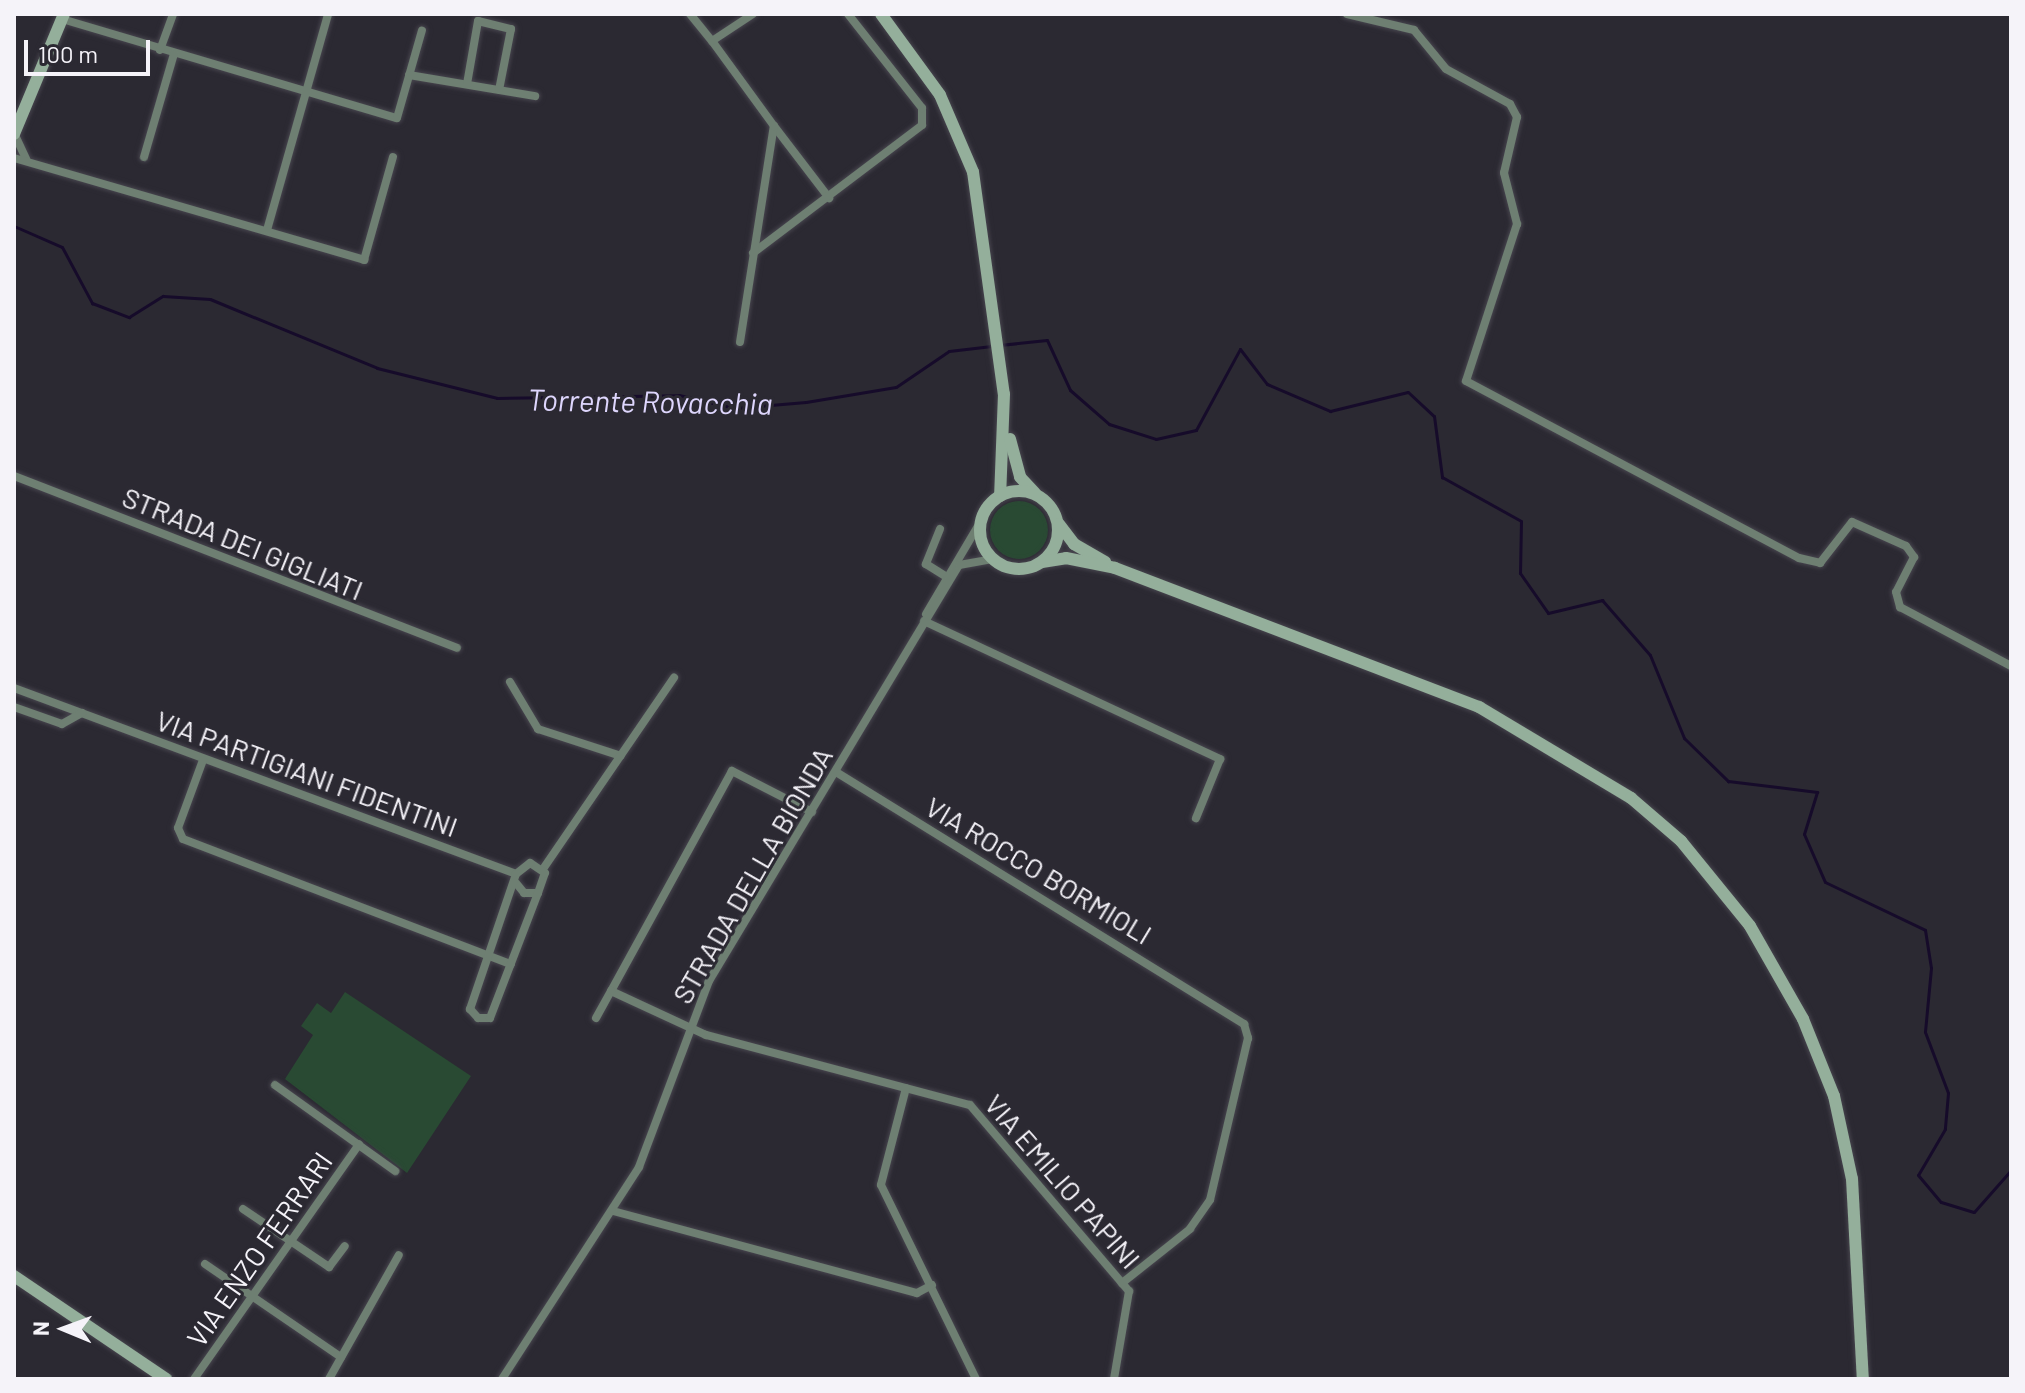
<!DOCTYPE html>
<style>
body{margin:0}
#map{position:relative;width:2025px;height:1393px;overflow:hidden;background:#2b2932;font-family:Barlow,sans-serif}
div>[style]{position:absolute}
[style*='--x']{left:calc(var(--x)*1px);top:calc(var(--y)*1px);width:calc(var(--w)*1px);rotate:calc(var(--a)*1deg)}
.green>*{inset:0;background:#294a33}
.round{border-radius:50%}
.stream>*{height:3px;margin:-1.5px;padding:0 1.5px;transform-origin:1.5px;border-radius:1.5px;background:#160b2a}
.roads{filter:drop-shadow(0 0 2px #47454e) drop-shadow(0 0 2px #47454e)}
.street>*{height:8px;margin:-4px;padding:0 4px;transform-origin:4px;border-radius:4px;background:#6e7f72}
.secondary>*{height:12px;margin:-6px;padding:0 6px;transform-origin:6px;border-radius:6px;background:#94af9b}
.secondary>.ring{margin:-6px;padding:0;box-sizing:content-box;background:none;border:12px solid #94af9b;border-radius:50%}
span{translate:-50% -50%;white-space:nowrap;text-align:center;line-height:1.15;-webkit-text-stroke:6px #2b2932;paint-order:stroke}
.street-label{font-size:28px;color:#f5f3f9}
.water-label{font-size:30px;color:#ded6fd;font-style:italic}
.frame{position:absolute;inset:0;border:16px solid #f5f3f9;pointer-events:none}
.north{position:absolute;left:24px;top:1289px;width:80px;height:80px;-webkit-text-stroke:6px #2b2932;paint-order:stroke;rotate:271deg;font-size:22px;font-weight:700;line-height:32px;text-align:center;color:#f5f3f9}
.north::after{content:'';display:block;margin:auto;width:28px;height:36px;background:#f5f3f9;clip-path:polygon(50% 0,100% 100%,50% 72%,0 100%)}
.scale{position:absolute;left:24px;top:40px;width:126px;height:36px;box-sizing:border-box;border:4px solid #f5f3f9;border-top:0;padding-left:10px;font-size:24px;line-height:28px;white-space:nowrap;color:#f5f3f9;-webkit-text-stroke:6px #2b2932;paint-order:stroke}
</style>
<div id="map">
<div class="green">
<div class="round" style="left:990px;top:501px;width:58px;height:58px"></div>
<div style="clip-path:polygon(345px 992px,471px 1076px,407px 1173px,285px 1079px,313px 1035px,301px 1026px,317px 1003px,331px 1013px)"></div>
</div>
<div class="stream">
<div style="--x:14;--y:226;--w:52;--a:23.6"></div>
<div style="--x:62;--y:247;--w:64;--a:61.8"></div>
<div style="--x:92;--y:303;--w:40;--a:21"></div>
<div style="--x:129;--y:317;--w:40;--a:-32"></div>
<div style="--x:163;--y:296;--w:47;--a:3.7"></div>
<div style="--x:210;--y:299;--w:181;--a:22.4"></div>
<div style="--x:377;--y:368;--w:124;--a:14"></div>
<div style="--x:497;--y:398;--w:182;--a:-0.9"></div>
<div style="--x:679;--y:395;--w:57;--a:13.3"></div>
<div style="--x:734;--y:408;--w:72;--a:-4.8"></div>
<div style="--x:806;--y:402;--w:91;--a:-9.5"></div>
<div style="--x:896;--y:387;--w:64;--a:-34.2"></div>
<div style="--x:949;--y:351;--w:43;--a:-6.6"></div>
<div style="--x:1000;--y:345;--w:47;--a:-6.1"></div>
<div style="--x:1047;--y:340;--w:55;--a:65.3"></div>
<div style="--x:1070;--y:390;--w:52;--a:41.1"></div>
<div style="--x:1109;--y:424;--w:49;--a:17.7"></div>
<div style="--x:1156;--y:439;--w:41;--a:-12.7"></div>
<div style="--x:1196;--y:430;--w:92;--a:-61.5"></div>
<div style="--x:1240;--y:349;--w:44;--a:52.4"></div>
<div style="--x:1267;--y:384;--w:69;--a:23.2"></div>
<div style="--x:1330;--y:411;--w:80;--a:-13.7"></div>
<div style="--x:1408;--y:392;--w:35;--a:43"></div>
<div style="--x:1434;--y:416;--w:62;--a:82.5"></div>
<div style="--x:1442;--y:477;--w:90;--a:29.1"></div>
<div style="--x:1521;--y:521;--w:52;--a:91.1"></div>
<div style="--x:1520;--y:573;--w:49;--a:55"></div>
<div style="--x:1548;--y:613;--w:56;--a:-13.5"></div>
<div style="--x:1602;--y:600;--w:73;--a:48.9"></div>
<div style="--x:1650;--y:655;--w:90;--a:67.7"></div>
<div style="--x:1684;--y:738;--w:62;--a:44.3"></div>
<div style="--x:1728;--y:781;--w:90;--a:7"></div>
<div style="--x:1817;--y:792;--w:44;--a:107.2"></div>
<div style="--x:1804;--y:834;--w:52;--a:66.4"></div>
<div style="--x:1825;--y:882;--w:111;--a:25.6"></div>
<div style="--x:1925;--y:930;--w:38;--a:81"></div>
<div style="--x:1931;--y:968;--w:64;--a:95.4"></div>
<div style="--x:1925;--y:1032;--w:65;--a:69.3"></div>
<div style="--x:1948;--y:1093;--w:36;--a:95"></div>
<div style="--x:1945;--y:1129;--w:53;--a:120.4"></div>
<div style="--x:1918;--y:1175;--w:35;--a:50"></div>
<div style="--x:1941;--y:1202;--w:34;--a:17"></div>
<div style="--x:1974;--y:1212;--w:56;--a:-48.6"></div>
</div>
<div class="roads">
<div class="street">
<div style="--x:690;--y:14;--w:35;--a:51"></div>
<div style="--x:1347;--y:14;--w:69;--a:13.4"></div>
<div style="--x:1414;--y:30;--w:50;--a:50.6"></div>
<div style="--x:1446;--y:69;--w:73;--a:28.7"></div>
<div style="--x:1510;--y:104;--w:15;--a:62"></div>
<div style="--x:1517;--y:117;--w:57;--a:103.1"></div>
<div style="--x:1504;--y:173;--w:53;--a:75.7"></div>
<div style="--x:1517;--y:224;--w:165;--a:108"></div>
<div style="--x:1466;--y:381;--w:377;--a:28"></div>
<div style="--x:1799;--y:558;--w:22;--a:13"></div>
<div style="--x:1820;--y:563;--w:52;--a:-52"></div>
<div style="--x:1852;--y:522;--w:59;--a:24"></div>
<div style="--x:1906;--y:546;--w:14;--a:54"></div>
<div style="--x:1914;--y:557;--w:39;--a:117"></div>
<div style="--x:1896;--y:592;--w:16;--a:75"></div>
<div style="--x:1900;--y:607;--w:126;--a:28"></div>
<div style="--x:62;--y:19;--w:349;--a:16.5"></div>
<div style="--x:397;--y:118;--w:91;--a:-74.1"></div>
<div style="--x:160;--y:50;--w:38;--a:-70"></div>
<div style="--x:409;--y:75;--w:128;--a:9.5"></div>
<div style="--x:467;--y:84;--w:64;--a:-80.1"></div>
<div style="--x:478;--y:21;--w:34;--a:14"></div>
<div style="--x:511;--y:29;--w:62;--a:101.1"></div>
<div style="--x:774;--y:126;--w:91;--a:52.6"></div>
<div style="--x:14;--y:133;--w:29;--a:65"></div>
<div style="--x:144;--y:157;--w:107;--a:-73.8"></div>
<div style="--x:14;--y:158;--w:365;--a:16.2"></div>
<div style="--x:364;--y:260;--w:107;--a:-74.3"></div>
<div style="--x:267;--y:230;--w:224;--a:-74.2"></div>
<div style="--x:753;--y:253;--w:212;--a:-37.1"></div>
<div style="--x:922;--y:125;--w:17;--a:-90"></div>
<div style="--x:922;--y:108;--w:120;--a:-128.2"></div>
<div style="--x:740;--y:342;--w:219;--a:-81.1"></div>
<div style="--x:774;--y:126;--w:105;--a:-126.1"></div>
<div style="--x:712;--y:41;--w:49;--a:-33.4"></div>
<div style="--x:14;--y:476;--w:475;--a:21.2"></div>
<div style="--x:940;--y:529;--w:38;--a:112"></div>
<div style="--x:926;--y:564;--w:25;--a:32"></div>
<div style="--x:926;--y:614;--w:108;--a:-59.4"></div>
<div style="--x:924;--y:621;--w:327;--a:25"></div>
<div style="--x:1220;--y:759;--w:64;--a:112.1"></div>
<div style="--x:510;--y:682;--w:55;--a:59.2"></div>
<div style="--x:538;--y:729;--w:87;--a:18"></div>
<div style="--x:14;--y:688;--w:535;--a:20.33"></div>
<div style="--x:14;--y:707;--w:51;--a:19.5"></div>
<div style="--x:62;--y:724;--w:23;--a:-29"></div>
<div style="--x:203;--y:760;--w:72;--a:110.2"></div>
<div style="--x:178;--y:828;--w:12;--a:66"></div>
<div style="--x:183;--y:839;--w:351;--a:20.9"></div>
<div style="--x:836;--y:772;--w:480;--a:31.7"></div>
<div style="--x:1244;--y:1024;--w:15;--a:74"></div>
<div style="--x:1248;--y:1038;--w:166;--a:103.2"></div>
<div style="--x:1210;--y:1200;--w:35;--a:125"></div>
<div style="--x:1190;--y:1229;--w:87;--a:141.5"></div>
<div style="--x:812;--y:812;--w:90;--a:-152.9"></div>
<div style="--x:732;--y:771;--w:251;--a:118.8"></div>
<div style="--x:611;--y:991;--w:105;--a:24.9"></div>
<div style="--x:706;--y:1035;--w:273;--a:14.9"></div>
<div style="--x:970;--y:1105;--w:245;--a:49.5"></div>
<div style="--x:1129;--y:1291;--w:89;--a:99.7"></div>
<div style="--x:543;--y:869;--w:232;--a:-55.6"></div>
<div style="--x:516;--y:883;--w:13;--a:51"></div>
<div style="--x:524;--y:893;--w:14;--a:0"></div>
<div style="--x:538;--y:893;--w:21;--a:-71"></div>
<div style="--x:545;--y:873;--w:18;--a:-146"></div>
<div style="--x:530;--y:863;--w:18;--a:142"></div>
<div style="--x:516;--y:874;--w:143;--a:108.8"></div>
<div style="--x:470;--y:1009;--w:12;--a:48"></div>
<div style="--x:478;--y:1018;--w:12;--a:0"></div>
<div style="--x:490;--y:1018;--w:134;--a:-69"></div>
<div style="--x:596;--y:1018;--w:31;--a:-61"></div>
<div style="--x:275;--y:1085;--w:148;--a:35.6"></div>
<div style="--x:906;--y:1088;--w:100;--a:104.5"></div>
<div style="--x:881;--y:1185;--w:216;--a:63.9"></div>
<div style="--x:243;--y:1209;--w:104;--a:34"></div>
<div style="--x:329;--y:1267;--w:26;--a:-53"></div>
<div style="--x:613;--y:1211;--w:315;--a:15.1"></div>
<div style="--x:917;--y:1293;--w:17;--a:-28"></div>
<div style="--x:205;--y:1264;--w:165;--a:34.4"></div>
<div style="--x:194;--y:1379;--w:287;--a:-54.9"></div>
<div style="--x:329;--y:1379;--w:142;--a:-60.6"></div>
<div style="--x:502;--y:1379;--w:252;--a:-57.1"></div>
<div style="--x:639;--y:1167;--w:199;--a:-69.4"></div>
<div style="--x:709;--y:981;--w:485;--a:-59"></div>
<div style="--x:959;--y:565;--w:34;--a:-10"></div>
</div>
<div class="secondary">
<div style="--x:881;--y:14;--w:100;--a:53.9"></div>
<div style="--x:940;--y:95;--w:84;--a:66.8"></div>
<div style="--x:973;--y:172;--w:224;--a:82.1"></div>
<div style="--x:1004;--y:394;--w:102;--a:92.2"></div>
<div style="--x:14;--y:134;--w:130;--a:-67.4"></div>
<div style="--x:1010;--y:439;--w:39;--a:75"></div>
<div style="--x:1020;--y:477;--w:22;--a:47"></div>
<div class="ring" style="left:980px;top:491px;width:66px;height:66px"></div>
<div style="--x:1059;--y:524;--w:25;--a:53"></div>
<div style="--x:1074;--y:544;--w:36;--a:30"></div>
<div style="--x:1042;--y:562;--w:24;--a:-9"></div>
<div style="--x:1066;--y:558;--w:50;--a:11.5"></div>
<div style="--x:1115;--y:568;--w:390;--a:20.9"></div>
<div style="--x:1479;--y:707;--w:177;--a:30.9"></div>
<div style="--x:1631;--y:798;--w:66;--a:40.7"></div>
<div style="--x:1681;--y:841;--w:109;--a:50.9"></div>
<div style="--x:1750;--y:926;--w:107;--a:60.3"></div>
<div style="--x:1803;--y:1019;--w:83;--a:68.1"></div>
<div style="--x:1834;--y:1096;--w:85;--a:77.8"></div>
<div style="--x:1852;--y:1179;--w:200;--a:86.9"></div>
<div style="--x:14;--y:1276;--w:184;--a:34.1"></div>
</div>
</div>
<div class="street-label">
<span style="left:243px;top:543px;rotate:22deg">STRADA DEI GIGLIATI</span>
<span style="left:307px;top:773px;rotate:20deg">VIA PARTIGIANI FIDENTINI</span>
<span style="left:1039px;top:870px;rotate:31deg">VIA ROCCO BORMIOLI</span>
<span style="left:752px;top:875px;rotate:-60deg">STRADA DELLA BIONDA</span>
<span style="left:1063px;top:1181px;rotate:49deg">VIA EMILIO PAPINI</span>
<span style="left:259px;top:1249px;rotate:-55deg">VIA ENZO FERRARI</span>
</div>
<div class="water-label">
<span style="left:650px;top:401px;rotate:1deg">Torrente Rovacchia</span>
</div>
<div class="frame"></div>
<div class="north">N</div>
<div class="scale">100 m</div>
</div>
